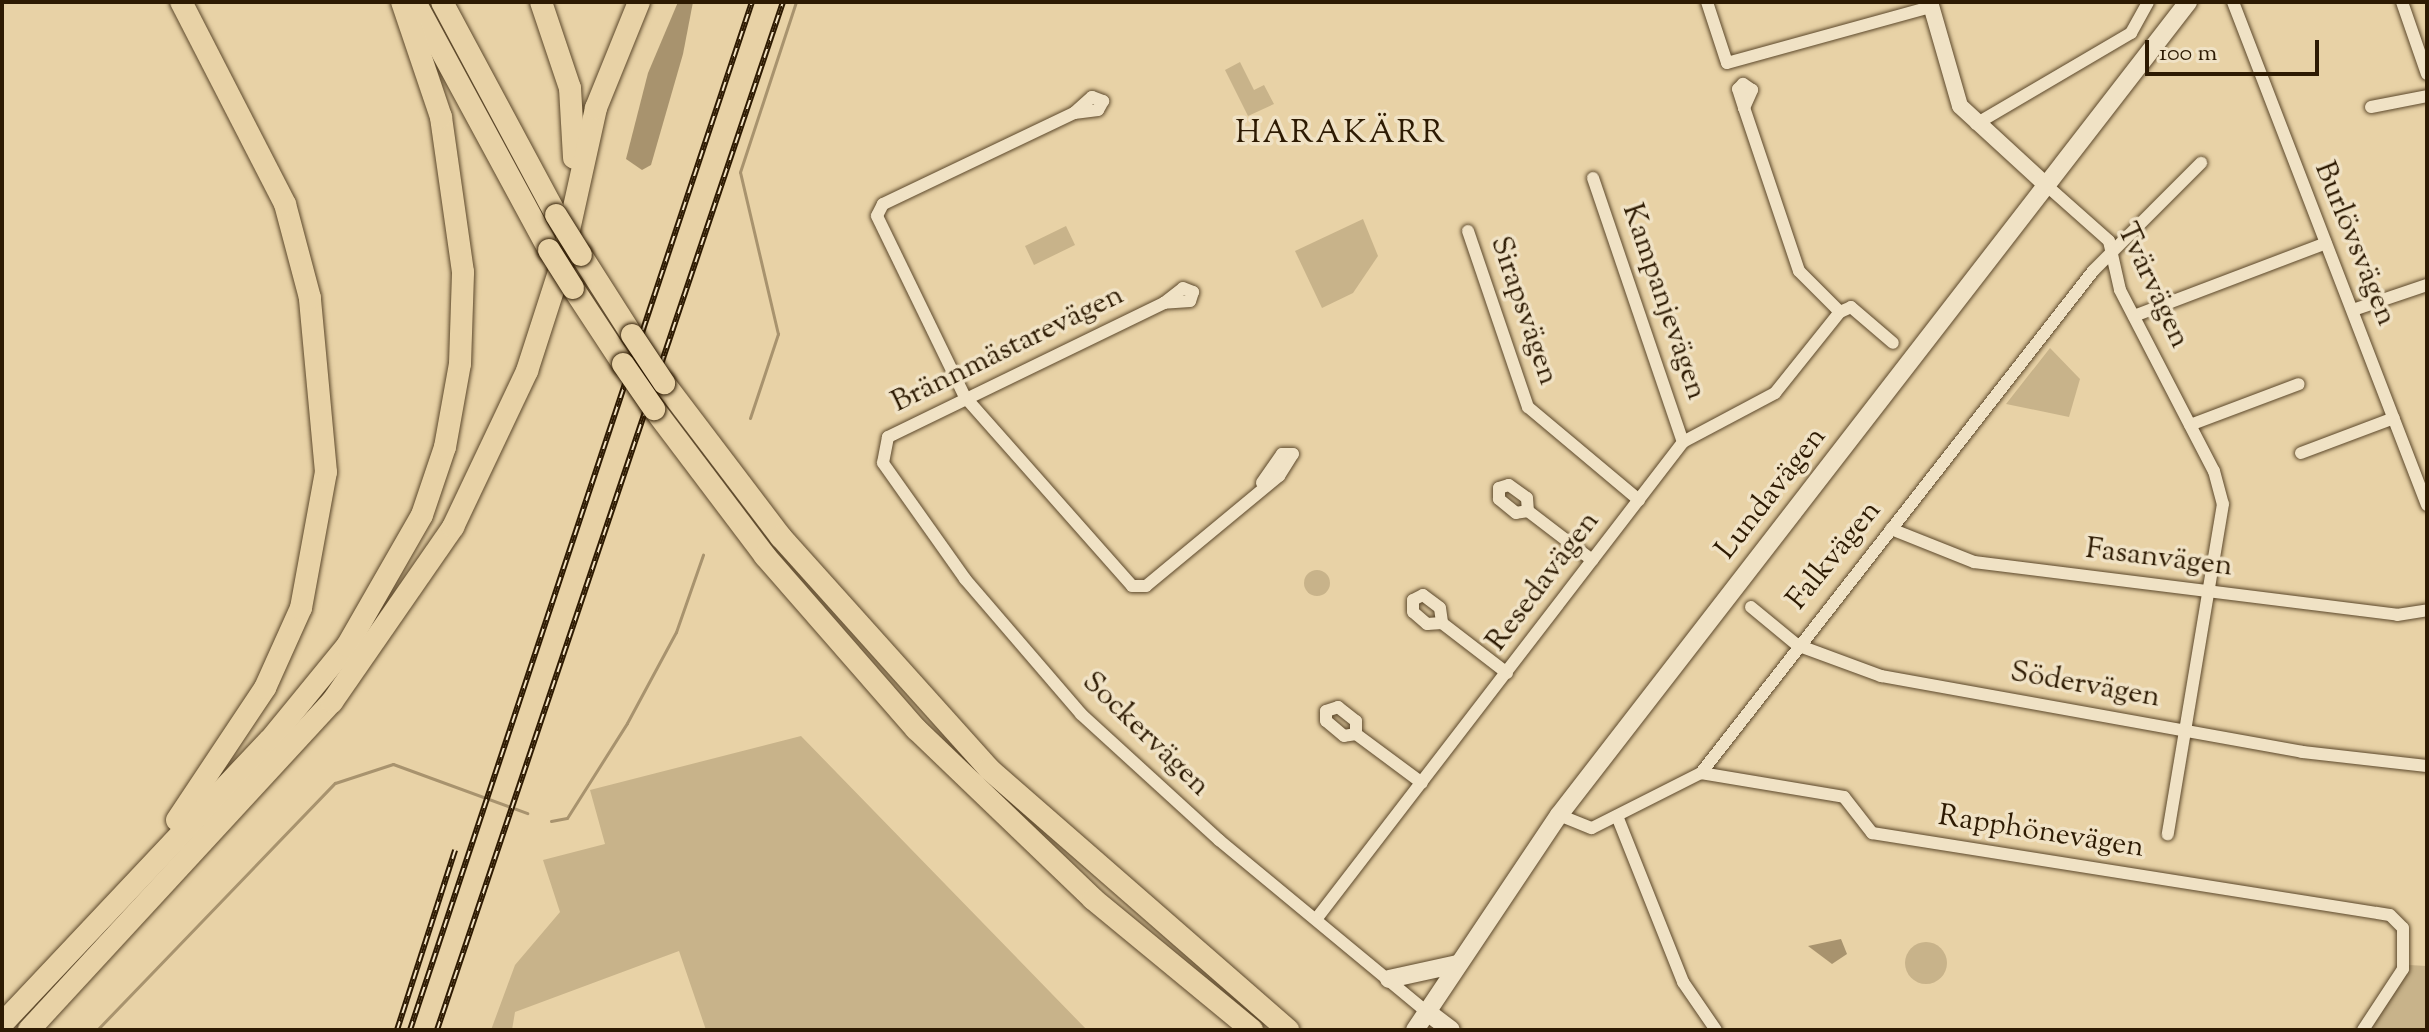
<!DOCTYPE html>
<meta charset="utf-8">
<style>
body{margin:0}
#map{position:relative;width:2429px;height:1032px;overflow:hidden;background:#e8d2a6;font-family:"Sorts Mill Goudy",serif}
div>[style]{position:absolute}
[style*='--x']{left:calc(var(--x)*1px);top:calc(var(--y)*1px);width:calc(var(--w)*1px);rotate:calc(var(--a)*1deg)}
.green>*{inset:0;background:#c8b38a}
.round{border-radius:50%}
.water>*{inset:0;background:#a8936e}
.stream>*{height:3px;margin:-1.5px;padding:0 1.5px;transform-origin:1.5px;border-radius:1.5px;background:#a8936e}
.roads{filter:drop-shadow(0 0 2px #5c482b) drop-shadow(0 0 2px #5c482b)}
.minor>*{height:12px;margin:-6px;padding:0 6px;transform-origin:6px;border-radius:6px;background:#f0e2c5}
.tertiary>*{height:16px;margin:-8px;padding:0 8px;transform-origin:8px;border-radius:8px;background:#f0e2c5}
.secondary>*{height:18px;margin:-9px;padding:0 9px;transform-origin:9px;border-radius:9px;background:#f0e2c5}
.motorway>*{height:22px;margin:-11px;padding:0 11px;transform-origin:11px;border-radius:11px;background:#e8d2a6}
.rail>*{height:6px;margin-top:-3px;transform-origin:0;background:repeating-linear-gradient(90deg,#f0e2c5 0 9px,#2d1a02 0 18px);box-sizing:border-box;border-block:2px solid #2d1a02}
.bridges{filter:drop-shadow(0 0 2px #2d1a02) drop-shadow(0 0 2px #2d1a02)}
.motorway-bridge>*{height:22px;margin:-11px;padding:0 11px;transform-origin:11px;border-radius:11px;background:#e8d2a6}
span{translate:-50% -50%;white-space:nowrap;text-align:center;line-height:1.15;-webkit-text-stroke:7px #f0e2c5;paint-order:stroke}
.street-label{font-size:30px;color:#2d1a02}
.neighbourhood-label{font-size:32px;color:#2d1a02;letter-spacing:2px}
.frame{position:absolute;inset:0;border:4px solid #2d1a02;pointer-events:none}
.scale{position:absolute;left:2145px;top:40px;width:174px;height:36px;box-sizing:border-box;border:4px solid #2d1a02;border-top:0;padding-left:10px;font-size:24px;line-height:28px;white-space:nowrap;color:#2d1a02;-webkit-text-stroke:6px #f0e2c5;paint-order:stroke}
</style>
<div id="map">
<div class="green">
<div style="clip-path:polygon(1240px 62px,1254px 90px,1264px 85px,1274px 104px,1248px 116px,1225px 70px)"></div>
<div style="clip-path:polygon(1363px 219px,1378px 256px,1353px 293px,1322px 308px,1295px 251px)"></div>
<div style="clip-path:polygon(1066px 226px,1075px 245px,1034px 265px,1025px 246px)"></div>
<div style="clip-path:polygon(2050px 348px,2080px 379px,2069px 417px,2006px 404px)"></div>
<div class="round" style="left:1304px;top:570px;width:26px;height:26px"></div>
<div style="clip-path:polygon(801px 736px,1087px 1030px,706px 1030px,679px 951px,515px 1012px,512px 1030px,491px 1030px,515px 965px,560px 912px,543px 860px,605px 844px,590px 790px)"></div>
<div class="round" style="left:1905px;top:942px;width:42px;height:42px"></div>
<div style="clip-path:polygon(2409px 965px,2427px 966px,2427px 1030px,2368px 1030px)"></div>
</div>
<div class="water">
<div style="clip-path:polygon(678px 2px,693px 2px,683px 54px,651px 165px,642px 170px,626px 159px,648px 73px)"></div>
<div style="clip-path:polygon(1841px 939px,1847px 954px,1832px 964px,1808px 946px)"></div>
</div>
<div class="stream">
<div style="--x:750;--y:418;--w:89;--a:-71.6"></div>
<div style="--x:778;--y:334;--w:166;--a:-103.2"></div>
<div style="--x:740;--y:172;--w:179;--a:-71.8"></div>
<div style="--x:551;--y:821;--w:16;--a:-11"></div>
<div style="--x:567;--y:818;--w:112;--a:-57.7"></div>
<div style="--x:627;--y:723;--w:103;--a:-61.7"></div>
<div style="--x:676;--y:632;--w:82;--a:-70.7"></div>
<div style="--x:97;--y:1030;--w:343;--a:-46.1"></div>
<div style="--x:335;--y:783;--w:61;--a:-18.1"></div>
<div style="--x:393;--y:764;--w:143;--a:20.1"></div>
</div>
<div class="roads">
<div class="minor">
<div style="--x:1707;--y:2;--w:64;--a:71.8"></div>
<div style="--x:1727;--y:63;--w:212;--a:-15.4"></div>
<div style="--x:2233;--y:2;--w:539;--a:68.91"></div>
<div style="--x:2402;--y:2;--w:76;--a:70.9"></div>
<div style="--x:2371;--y:107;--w:57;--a:-11.1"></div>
<div style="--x:1074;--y:113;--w:24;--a:-42"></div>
<div style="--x:1092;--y:97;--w:12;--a:20"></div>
<div style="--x:1103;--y:101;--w:10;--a:119"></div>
<div style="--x:1098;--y:110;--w:24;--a:173"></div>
<div style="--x:1074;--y:113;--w:212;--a:154.5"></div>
<div style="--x:883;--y:204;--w:13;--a:117"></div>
<div style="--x:877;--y:216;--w:201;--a:64.1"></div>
<div style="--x:965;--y:397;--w:252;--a:48.5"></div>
<div style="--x:1132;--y:586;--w:14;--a:0"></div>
<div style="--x:1146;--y:586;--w:173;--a:-39.6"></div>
<div style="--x:1279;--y:476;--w:26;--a:-58"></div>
<div style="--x:1293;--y:454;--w:11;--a:180"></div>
<div style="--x:1282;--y:454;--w:35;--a:125"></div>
<div style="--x:1976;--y:124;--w:180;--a:-30.4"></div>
<div style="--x:2131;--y:33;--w:35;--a:-61"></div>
<div style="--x:1593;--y:178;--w:279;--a:71.2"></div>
<div style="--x:2046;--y:185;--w:84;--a:41.6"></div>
<div style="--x:2109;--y:241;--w:50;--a:77.3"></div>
<div style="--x:2120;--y:290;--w:204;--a:62.6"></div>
<div style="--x:2214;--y:471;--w:34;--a:75"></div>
<div style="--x:2223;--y:504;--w:335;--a:99.5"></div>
<div style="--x:1468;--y:231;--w:186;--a:71.2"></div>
<div style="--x:1528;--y:407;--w:145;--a:40"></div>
<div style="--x:1164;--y:303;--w:24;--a:-38"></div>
<div style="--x:1183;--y:288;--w:11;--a:22"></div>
<div style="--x:1193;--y:292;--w:9;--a:108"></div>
<div style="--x:1190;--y:301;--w:26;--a:176"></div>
<div style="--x:1164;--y:303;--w:307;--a:154.1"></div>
<div style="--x:888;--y:437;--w:26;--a:101"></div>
<div style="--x:883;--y:463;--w:142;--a:54.7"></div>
<div style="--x:965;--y:579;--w:178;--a:49.3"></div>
<div style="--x:1081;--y:714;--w:187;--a:42.4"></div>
<div style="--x:1219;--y:840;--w:268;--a:39.6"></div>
<div style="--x:2353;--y:310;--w:78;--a:-18.7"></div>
<div style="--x:1840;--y:312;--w:12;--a:-24"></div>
<div style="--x:1851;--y:307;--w:55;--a:40.6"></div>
<div style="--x:2134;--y:316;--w:205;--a:-20.8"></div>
<div style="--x:2190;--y:425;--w:116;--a:-20.6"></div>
<div style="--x:2301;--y:453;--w:99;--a:-20.6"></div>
<div style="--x:1528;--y:511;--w:12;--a:171"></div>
<div style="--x:1516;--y:513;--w:22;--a:-141"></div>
<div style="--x:1499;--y:499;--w:11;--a:-90"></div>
<div style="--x:1499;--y:488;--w:10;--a:-17"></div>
<div style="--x:1509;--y:485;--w:22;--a:36"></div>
<div style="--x:1527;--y:498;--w:13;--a:86"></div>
<div style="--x:1528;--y:511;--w:81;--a:37.4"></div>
<div style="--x:1891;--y:529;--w:89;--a:21.7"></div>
<div style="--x:1974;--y:562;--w:426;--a:7.1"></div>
<div style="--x:2397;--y:615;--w:30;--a:-9"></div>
<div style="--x:1751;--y:607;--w:60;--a:39.6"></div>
<div style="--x:1797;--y:645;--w:90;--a:20.3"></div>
<div style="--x:1881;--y:676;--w:428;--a:10.2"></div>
<div style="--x:2302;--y:752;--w:126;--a:6.4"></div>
<div style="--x:1442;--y:623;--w:15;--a:176"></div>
<div style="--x:1427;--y:624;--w:18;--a:-139"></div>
<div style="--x:1413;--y:612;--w:12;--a:-90"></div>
<div style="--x:1413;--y:600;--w:11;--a:-27"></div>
<div style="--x:1423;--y:595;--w:21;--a:37"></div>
<div style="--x:1440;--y:608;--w:15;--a:82"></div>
<div style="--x:1442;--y:623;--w:82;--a:37.6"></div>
<div style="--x:1356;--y:734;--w:12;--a:171"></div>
<div style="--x:1344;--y:736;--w:23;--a:-140"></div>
<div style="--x:1326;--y:721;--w:10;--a:-90"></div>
<div style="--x:1326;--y:711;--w:13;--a:-18"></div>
<div style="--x:1338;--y:707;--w:23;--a:38"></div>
<div style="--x:1356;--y:721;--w:13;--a:90"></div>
<div style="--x:1356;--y:734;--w:82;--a:36.6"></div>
<div style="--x:1701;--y:773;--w:145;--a:9.5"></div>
<div style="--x:1844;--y:797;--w:46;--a:52.1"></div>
<div style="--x:1872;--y:833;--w:524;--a:9"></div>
<div style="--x:2390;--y:915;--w:18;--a:45"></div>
<div style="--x:2403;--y:928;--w:41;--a:90"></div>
<div style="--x:2403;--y:969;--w:73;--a:123.3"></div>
<div style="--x:1559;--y:815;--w:35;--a:22"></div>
<div style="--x:1592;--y:828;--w:122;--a:-26.8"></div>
<div style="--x:1701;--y:773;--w:637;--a:-52.01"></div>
<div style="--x:2093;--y:271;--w:153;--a:-45"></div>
<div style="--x:1617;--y:816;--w:179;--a:68.3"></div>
<div style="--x:1683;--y:982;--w:58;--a:55.5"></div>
<div style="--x:1317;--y:918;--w:600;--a:-52.44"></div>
<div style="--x:1683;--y:442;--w:104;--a:-28"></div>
<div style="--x:1775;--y:393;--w:104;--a:-51.3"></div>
<div style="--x:1840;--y:312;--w:58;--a:-135"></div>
<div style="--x:1799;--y:271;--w:172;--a:-108.6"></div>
<div style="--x:1744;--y:108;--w:20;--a:-66"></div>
<div style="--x:1752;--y:90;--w:11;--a:-146"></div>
<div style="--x:1743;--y:84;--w:7;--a:135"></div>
<div style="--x:1738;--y:89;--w:20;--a:72"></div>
</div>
<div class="tertiary">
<div style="--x:1930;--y:2;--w:108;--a:73.9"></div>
<div style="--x:1960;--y:106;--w:117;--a:42.6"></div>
</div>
<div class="secondary">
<div style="--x:1389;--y:979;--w:70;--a:-12.4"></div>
<div style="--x:1426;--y:1011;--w:31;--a:37"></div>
<div style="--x:1415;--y:1030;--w:259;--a:-56.2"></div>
<div style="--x:1559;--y:815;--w:1028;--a:-52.27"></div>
</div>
<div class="motorway">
<div style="--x:415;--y:2;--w:282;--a:61.6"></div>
<div style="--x:442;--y:2;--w:242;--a:61.8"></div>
<div style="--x:541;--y:2;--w:91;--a:71.4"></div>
<div style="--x:570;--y:88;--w:70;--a:86.7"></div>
<div style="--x:581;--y:255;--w:95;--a:57.5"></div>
<div style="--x:573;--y:288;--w:91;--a:56.7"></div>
<div style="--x:664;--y:383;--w:193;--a:52.8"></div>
<div style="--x:781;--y:537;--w:312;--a:48.1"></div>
<div style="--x:989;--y:769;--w:397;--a:41.1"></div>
<div style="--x:654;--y:409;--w:184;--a:52.9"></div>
<div style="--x:765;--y:556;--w:230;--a:48.9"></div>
<div style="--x:916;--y:729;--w:245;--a:43.8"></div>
<div style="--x:1093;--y:899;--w:206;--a:39.5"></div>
<div style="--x:177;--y:820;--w:159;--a:-56.3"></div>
<div style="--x:265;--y:688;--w:88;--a:-65.8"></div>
<div style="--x:301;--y:608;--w:138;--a:-79.6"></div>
<div style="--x:326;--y:472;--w:175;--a:-95.3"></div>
<div style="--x:310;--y:298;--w:97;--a:-104.9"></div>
<div style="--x:285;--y:204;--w:227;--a:-117.2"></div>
<div style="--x:2;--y:1024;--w:390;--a:-46.7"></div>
<div style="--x:270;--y:740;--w:122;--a:-50.7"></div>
<div style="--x:347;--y:646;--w:151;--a:-60.2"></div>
<div style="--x:422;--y:515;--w:72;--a:-71.3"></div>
<div style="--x:445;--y:447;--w:84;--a:-79.8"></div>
<div style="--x:460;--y:364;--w:92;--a:-88.1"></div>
<div style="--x:463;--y:272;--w:157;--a:-98.1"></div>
<div style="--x:441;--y:117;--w:121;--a:-108.7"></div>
<div style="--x:29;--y:1030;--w:447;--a:-47.3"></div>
<div style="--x:332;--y:702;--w:213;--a:-55.3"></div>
<div style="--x:453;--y:527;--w:173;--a:-64.6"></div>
<div style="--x:527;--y:371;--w:110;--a:-72.1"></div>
<div style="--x:561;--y:266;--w:162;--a:-77.5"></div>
<div style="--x:596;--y:108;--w:114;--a:-67.9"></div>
</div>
</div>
<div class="rail">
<div style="--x:397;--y:1030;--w:189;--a:-72.1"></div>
<div style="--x:410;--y:1030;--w:1083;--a:-71.6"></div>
<div style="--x:437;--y:1030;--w:1085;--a:-71.4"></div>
</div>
<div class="bridges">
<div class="motorway-bridge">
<div style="--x:556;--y:215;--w:47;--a:58"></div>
<div style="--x:549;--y:250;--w:45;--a:57.7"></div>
<div style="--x:632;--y:335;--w:58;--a:56.3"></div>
<div style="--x:623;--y:364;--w:55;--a:55.4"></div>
</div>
</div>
<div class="street-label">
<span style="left:2354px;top:244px;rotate:68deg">Burlövsvägen</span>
<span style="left:2152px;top:286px;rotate:65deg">Tvärvägen</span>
<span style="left:1663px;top:302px;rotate:71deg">Kampanjevägen</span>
<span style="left:1523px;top:311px;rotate:71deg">Sirapsvägen</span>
<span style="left:1008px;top:350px;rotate:-26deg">Brännmästarevägen</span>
<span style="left:1772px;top:494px;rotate:-52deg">Lundavägen</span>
<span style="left:1835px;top:556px;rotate:-51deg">Falkvägen</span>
<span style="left:2159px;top:559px;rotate:7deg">Fasanvägen</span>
<span style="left:1544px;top:582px;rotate:-53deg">Resedavägen</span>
<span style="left:2085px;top:686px;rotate:10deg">Södervägen</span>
<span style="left:1145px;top:735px;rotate:44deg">Sockervägen</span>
<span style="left:2041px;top:833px;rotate:9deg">Rapphönevägen</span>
</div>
<div class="neighbourhood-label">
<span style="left:1341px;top:134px">HARAKÄRR</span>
</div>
<div class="frame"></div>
<div class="scale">100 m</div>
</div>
